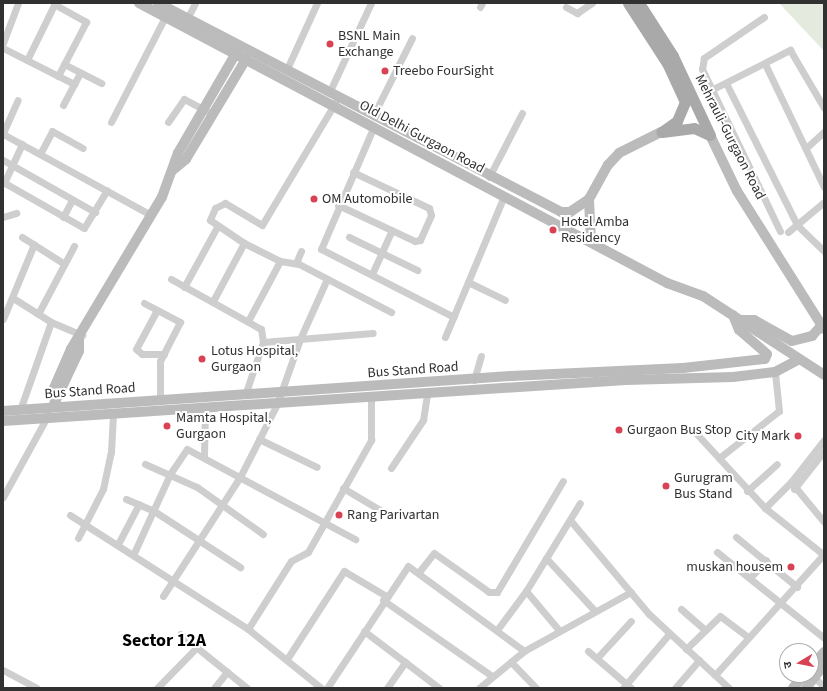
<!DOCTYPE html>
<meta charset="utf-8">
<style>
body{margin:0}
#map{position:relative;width:827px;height:691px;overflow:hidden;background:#fff;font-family:"Source Sans 3","Noto Sans Devanagari",sans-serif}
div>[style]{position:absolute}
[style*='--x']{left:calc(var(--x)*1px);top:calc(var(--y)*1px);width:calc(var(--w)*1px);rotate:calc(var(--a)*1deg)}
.green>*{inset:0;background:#e4eadd}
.street>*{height:7px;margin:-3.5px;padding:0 3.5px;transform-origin:3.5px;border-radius:3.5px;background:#cecece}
.secondary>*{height:10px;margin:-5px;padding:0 5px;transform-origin:5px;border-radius:5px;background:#bbb}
.primary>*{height:11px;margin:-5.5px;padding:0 5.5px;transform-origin:5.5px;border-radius:5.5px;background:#a9a9a9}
.dots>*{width:11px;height:11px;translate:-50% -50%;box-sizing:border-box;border:2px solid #fff;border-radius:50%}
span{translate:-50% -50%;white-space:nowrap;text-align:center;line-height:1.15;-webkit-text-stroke:4px #fff;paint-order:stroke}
.poi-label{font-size:14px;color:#313131}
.left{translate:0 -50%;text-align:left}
.right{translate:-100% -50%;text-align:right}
.street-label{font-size:14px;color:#313131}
.district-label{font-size:18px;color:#000;font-weight:700}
.frame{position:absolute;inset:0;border:4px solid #313131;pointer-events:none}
.north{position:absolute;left:779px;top:643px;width:40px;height:40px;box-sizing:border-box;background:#fff;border:1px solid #adadad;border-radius:50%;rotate:260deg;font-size:11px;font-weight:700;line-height:16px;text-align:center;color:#313131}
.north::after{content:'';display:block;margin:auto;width:14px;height:18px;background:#d94253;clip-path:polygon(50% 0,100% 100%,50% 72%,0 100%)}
</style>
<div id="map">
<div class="green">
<div style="clip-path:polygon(779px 3px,824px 3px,824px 51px)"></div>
</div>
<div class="street">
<div style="--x:54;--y:4;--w:37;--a:29"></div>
<div style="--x:86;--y:22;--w:61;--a:117.4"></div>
<div style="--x:480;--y:7;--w:4;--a:-63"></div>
<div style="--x:566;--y:7;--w:13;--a:29"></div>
<div style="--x:577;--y:13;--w:18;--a:-34"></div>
<div style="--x:764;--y:17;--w:73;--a:145.7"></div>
<div style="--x:704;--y:58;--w:11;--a:100"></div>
<div style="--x:702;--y:69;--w:180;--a:64.3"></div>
<div style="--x:187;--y:19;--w:18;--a:-63"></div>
<div style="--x:3;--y:43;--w:43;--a:-69.4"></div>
<div style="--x:3;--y:48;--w:80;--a:26.9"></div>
<div style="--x:27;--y:60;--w:64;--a:-63.8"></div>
<div style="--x:64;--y:64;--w:42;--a:27.2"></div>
<div style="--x:765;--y:64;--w:136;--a:64.4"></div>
<div style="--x:286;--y:71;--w:75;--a:-65.5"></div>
<div style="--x:726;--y:83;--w:159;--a:63.4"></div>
<div style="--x:797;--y:225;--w:37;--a:44"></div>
<div style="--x:711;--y:90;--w:89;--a:-26.9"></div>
<div style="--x:790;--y:50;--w:67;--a:59.6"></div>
<div style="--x:329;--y:93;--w:99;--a:-65"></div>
<div style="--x:338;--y:98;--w:148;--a:120.9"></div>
<div style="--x:262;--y:225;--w:43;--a:-149.3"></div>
<div style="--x:225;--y:203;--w:11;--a:153"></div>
<div style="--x:215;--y:208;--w:13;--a:113"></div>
<div style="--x:210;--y:220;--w:41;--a:34.1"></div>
<div style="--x:244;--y:243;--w:40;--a:26.6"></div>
<div style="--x:280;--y:261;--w:19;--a:9"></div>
<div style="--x:299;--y:264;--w:104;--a:27.6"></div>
<div style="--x:63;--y:105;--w:36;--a:-62"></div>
<div style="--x:373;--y:116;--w:87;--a:-63.4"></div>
<div style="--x:111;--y:122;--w:118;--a:-62.8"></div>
<div style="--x:168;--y:122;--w:28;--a:-55"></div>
<div style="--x:184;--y:99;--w:26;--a:28"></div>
<div style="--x:374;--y:126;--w:134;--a:113.3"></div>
<div style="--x:321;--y:249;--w:149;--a:27.1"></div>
<div style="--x:3;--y:133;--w:36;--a:-66"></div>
<div style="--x:3;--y:134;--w:169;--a:28.7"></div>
<div style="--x:806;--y:148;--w:24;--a:-42"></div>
<div style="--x:40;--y:154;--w:26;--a:-62"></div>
<div style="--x:52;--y:131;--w:35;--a:29"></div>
<div style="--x:3;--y:160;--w:106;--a:29.5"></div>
<div style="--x:489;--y:177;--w:72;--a:-62.7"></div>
<div style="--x:3;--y:182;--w:93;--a:29.6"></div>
<div style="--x:84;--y:228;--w:44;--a:-58.8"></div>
<div style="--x:4;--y:183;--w:43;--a:-65.2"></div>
<div style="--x:338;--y:205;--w:85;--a:25.1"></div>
<div style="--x:415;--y:241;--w:5;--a:-11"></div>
<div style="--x:420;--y:240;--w:27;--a:-66"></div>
<div style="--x:431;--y:215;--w:7;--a:-106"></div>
<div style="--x:429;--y:208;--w:84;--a:-154.7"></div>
<div style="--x:3;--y:217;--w:14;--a:-17"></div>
<div style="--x:63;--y:217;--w:19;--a:-62"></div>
<div style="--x:788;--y:232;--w:47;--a:-39.8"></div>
<div style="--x:22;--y:237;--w:49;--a:32.4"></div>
<div style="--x:349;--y:237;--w:76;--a:25.9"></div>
<div style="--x:296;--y:263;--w:13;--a:-67"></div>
<div style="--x:372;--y:274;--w:48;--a:-65.6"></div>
<div style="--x:171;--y:279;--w:103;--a:29.1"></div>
<div style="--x:261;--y:329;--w:13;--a:81"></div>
<div style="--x:263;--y:342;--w:56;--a:108.8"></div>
<div style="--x:468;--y:282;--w:41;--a:25.9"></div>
<div style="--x:184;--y:287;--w:68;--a:-61.2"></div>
<div style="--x:13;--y:298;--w:45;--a:32.3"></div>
<div style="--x:51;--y:322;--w:34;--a:23"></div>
<div style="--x:213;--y:301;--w:66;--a:-61.9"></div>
<div style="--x:144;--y:303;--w:41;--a:27.8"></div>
<div style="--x:180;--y:322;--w:44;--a:117.1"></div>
<div style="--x:160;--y:361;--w:40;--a:90"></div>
<div style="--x:157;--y:310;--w:44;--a:118.3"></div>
<div style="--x:136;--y:349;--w:8;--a:40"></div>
<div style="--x:142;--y:354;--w:22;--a:0"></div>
<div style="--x:38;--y:314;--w:77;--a:-62.1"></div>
<div style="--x:3;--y:319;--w:81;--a:-67.5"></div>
<div style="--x:248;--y:321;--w:68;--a:-61.9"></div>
<div style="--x:445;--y:337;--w:153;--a:-67.3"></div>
<div style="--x:263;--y:342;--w:110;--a:-4.7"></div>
<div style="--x:474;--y:380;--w:25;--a:-74"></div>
<div style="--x:20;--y:410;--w:93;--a:-70.6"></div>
<div style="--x:694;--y:431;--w:105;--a:47.3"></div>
<div style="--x:765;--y:508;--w:75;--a:38.5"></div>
<div style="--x:259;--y:439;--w:64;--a:25.8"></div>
<div style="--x:824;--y:440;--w:53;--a:128.2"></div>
<div style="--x:791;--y:482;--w:52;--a:50.5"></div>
<div style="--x:204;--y:456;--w:48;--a:-88.8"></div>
<div style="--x:719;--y:458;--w:76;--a:-38.1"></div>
<div style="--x:779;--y:411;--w:39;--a:-96"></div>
<div style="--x:145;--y:464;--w:57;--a:23.9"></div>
<div style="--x:197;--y:487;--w:81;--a:35.5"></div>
<div style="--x:391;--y:468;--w:58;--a:-56.3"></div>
<div style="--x:423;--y:420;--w:25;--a:-81"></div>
<div style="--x:343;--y:488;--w:43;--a:30.7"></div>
<div style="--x:794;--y:489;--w:48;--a:-51.7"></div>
<div style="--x:747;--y:491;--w:40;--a:-42"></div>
<div style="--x:3;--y:497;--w:94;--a:-61.2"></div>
<div style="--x:126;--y:499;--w:30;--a:23"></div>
<div style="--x:154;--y:511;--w:103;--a:33.1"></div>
<div style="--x:765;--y:508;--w:37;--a:-45"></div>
<div style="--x:70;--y:515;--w:211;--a:32.6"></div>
<div style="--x:248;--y:629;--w:94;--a:38.9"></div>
<div style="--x:570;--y:520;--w:123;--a:50"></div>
<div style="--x:649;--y:614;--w:109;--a:42.8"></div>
<div style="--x:736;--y:537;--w:79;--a:39.3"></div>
<div style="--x:78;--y:538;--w:55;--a:-63"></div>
<div style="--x:103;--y:489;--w:38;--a:-78"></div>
<div style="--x:111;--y:452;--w:37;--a:-87"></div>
<div style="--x:118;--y:544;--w:45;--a:-62.3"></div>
<div style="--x:717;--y:552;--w:137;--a:38.8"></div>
<div style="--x:134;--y:553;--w:87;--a:-65.5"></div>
<div style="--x:170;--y:474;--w:30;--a:-56"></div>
<div style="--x:187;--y:449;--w:191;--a:28.2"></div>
<div style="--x:546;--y:558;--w:71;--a:47.3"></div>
<div style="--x:419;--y:572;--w:24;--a:-52"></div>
<div style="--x:434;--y:553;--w:67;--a:35.3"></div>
<div style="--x:489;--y:592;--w:8;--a:0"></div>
<div style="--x:497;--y:592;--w:129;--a:-59.3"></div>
<div style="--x:750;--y:578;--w:24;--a:-48"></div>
<div style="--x:526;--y:591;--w:50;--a:49.9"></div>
<div style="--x:163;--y:596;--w:142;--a:-57.1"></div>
<div style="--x:240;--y:477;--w:82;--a:-63.1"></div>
<div style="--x:277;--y:404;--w:69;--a:-70.5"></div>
<div style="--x:300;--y:339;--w:66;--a:-65.8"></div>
<div style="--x:383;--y:600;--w:133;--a:34.9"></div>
<div style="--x:681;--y:609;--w:32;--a:41"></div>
<div style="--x:248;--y:629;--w:80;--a:-57.7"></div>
<div style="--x:291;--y:561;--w:19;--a:-28"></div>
<div style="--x:308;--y:552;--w:129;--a:-60.6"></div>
<div style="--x:371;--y:440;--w:42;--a:-90"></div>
<div style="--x:497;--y:630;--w:49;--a:-53.4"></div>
<div style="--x:526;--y:591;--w:103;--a:-58.5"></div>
<div style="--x:364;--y:631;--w:94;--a:37.2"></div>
<div style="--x:180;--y:634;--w:86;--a:38.9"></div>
<div style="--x:686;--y:649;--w:47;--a:-44.1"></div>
<div style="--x:720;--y:616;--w:35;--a:37"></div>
<div style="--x:588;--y:651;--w:57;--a:40.7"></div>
<div style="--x:597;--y:658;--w:50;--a:-47.4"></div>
<div style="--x:287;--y:659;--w:105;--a:-57.1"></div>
<div style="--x:344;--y:571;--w:49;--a:30.8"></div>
<div style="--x:511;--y:662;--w:36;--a:46"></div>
<div style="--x:3;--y:670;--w:38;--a:28"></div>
<div style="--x:715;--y:675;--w:163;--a:-48"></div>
<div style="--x:814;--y:677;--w:14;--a:45"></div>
<div style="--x:157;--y:688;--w:56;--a:-45.7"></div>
<div style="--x:214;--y:688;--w:21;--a:-51"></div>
<div style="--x:327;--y:688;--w:146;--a:-56.4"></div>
<div style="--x:408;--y:566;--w:144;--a:36.2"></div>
<div style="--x:387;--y:688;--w:32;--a:-55"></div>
<div style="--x:479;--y:688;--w:58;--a:-39.4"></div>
<div style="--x:524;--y:651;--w:122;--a:-28.9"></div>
<div style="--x:623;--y:688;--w:71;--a:-49.6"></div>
<div style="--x:675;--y:688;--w:37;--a:-49"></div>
</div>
<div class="secondary">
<div style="--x:139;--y:3;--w:598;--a:27.94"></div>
<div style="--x:667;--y:283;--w:38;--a:20"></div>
<div style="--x:703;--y:296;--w:145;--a:33.1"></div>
<div style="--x:158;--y:3;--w:454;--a:27.4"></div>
<div style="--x:561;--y:212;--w:9;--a:0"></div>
<div style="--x:570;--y:212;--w:23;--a:-34"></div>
<div style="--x:710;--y:135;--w:62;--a:64.3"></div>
<div style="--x:737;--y:191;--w:163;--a:57.8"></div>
<div style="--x:173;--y:170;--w:17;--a:-40"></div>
<div style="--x:186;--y:159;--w:117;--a:-59"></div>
<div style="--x:591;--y:242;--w:43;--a:-92.7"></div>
<div style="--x:589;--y:199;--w:39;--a:-61"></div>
<div style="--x:608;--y:165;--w:16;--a:-47"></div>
<div style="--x:619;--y:153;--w:47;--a:-26.6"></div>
<div style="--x:741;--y:320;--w:13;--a:0"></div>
<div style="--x:754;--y:320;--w:43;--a:28.9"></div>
<div style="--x:792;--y:341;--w:21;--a:-14"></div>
<div style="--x:812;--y:336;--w:15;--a:-48"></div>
<div style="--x:55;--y:401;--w:13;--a:-94"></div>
<div style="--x:54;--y:388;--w:43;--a:-66.4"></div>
<div style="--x:71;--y:349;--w:177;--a:-59.1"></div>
<div style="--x:162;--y:197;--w:47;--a:-70"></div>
<div style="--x:178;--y:153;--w:116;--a:-59.9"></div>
<div style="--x:54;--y:404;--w:59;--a:-64.7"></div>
<div style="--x:79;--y:351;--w:11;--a:-90"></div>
<div style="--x:3;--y:411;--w:509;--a:-3.94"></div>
<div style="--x:511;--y:376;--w:172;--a:-2.7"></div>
<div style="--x:683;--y:368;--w:82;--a:-6.3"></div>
<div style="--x:765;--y:359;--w:5;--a:-68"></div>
<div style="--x:767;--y:354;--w:37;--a:-139"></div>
<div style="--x:739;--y:330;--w:16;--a:-112"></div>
<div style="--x:3;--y:421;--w:624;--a:-3.77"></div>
<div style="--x:626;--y:380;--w:107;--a:-1.6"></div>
<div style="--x:733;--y:377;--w:42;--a:-6.8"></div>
<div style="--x:775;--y:372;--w:26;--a:-28"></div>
<div style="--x:811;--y:667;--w:20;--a:-49"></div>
<div style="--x:793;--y:688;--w:17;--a:-50"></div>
<div style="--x:806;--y:688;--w:29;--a:-52"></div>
</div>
<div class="primary">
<div style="--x:628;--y:3;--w:72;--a:57"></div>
<div style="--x:667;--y:63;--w:43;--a:65.2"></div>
<div style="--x:685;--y:102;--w:21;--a:113"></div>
<div style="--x:677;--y:121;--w:19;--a:145"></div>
<div style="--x:639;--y:3;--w:63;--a:57.3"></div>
<div style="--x:673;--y:56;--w:87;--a:64.9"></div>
<div style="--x:662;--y:132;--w:32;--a:-7"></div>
<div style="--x:694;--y:128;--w:17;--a:24"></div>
</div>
<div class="dots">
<div style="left:330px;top:44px;background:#d94253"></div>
<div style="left:385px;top:71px;background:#d94253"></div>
<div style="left:314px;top:199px;background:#d94253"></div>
<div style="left:553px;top:230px;background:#d94253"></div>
<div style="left:202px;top:359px;background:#d94253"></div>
<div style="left:167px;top:426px;background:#d94253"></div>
<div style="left:619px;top:430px;background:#d94253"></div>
<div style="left:798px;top:436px;background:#d94253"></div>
<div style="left:666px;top:486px;background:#d94253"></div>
<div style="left:339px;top:515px;background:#d94253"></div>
<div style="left:791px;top:567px;background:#d94253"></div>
</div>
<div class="poi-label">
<span class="left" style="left:338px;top:44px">BSNL Main<br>Exchange</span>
<span class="left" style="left:393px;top:71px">Treebo FourSight</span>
<span class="left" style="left:322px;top:199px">OM Automobile</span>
<span class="left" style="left:561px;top:230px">Hotel Amba<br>Residency</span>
<span class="left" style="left:211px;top:359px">Lotus Hospital,<br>Gurgaon</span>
<span class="left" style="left:176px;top:426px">Mamta Hospital,<br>Gurgaon</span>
<span class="left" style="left:627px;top:430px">Gurgaon Bus Stop</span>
<span class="right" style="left:790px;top:436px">City Mark</span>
<span class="left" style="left:674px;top:486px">Gurugram<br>Bus Stand</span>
<span class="left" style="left:347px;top:515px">Rang Parivartan</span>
<span class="right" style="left:783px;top:567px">muskan housem</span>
</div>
<div class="street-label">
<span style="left:422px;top:137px;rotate:28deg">Old Delhi Gurgaon Road</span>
<span style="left:730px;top:137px;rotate:63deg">Mehrauli-Gurgaon Road</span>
<span style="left:413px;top:370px;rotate:-4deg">Bus Stand Road</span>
<span style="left:90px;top:391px;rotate:-4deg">Bus Stand Road</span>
</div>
<div class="district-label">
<span style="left:164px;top:641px">Sector 12A</span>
</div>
<div class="frame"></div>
<div class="north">उ</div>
</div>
